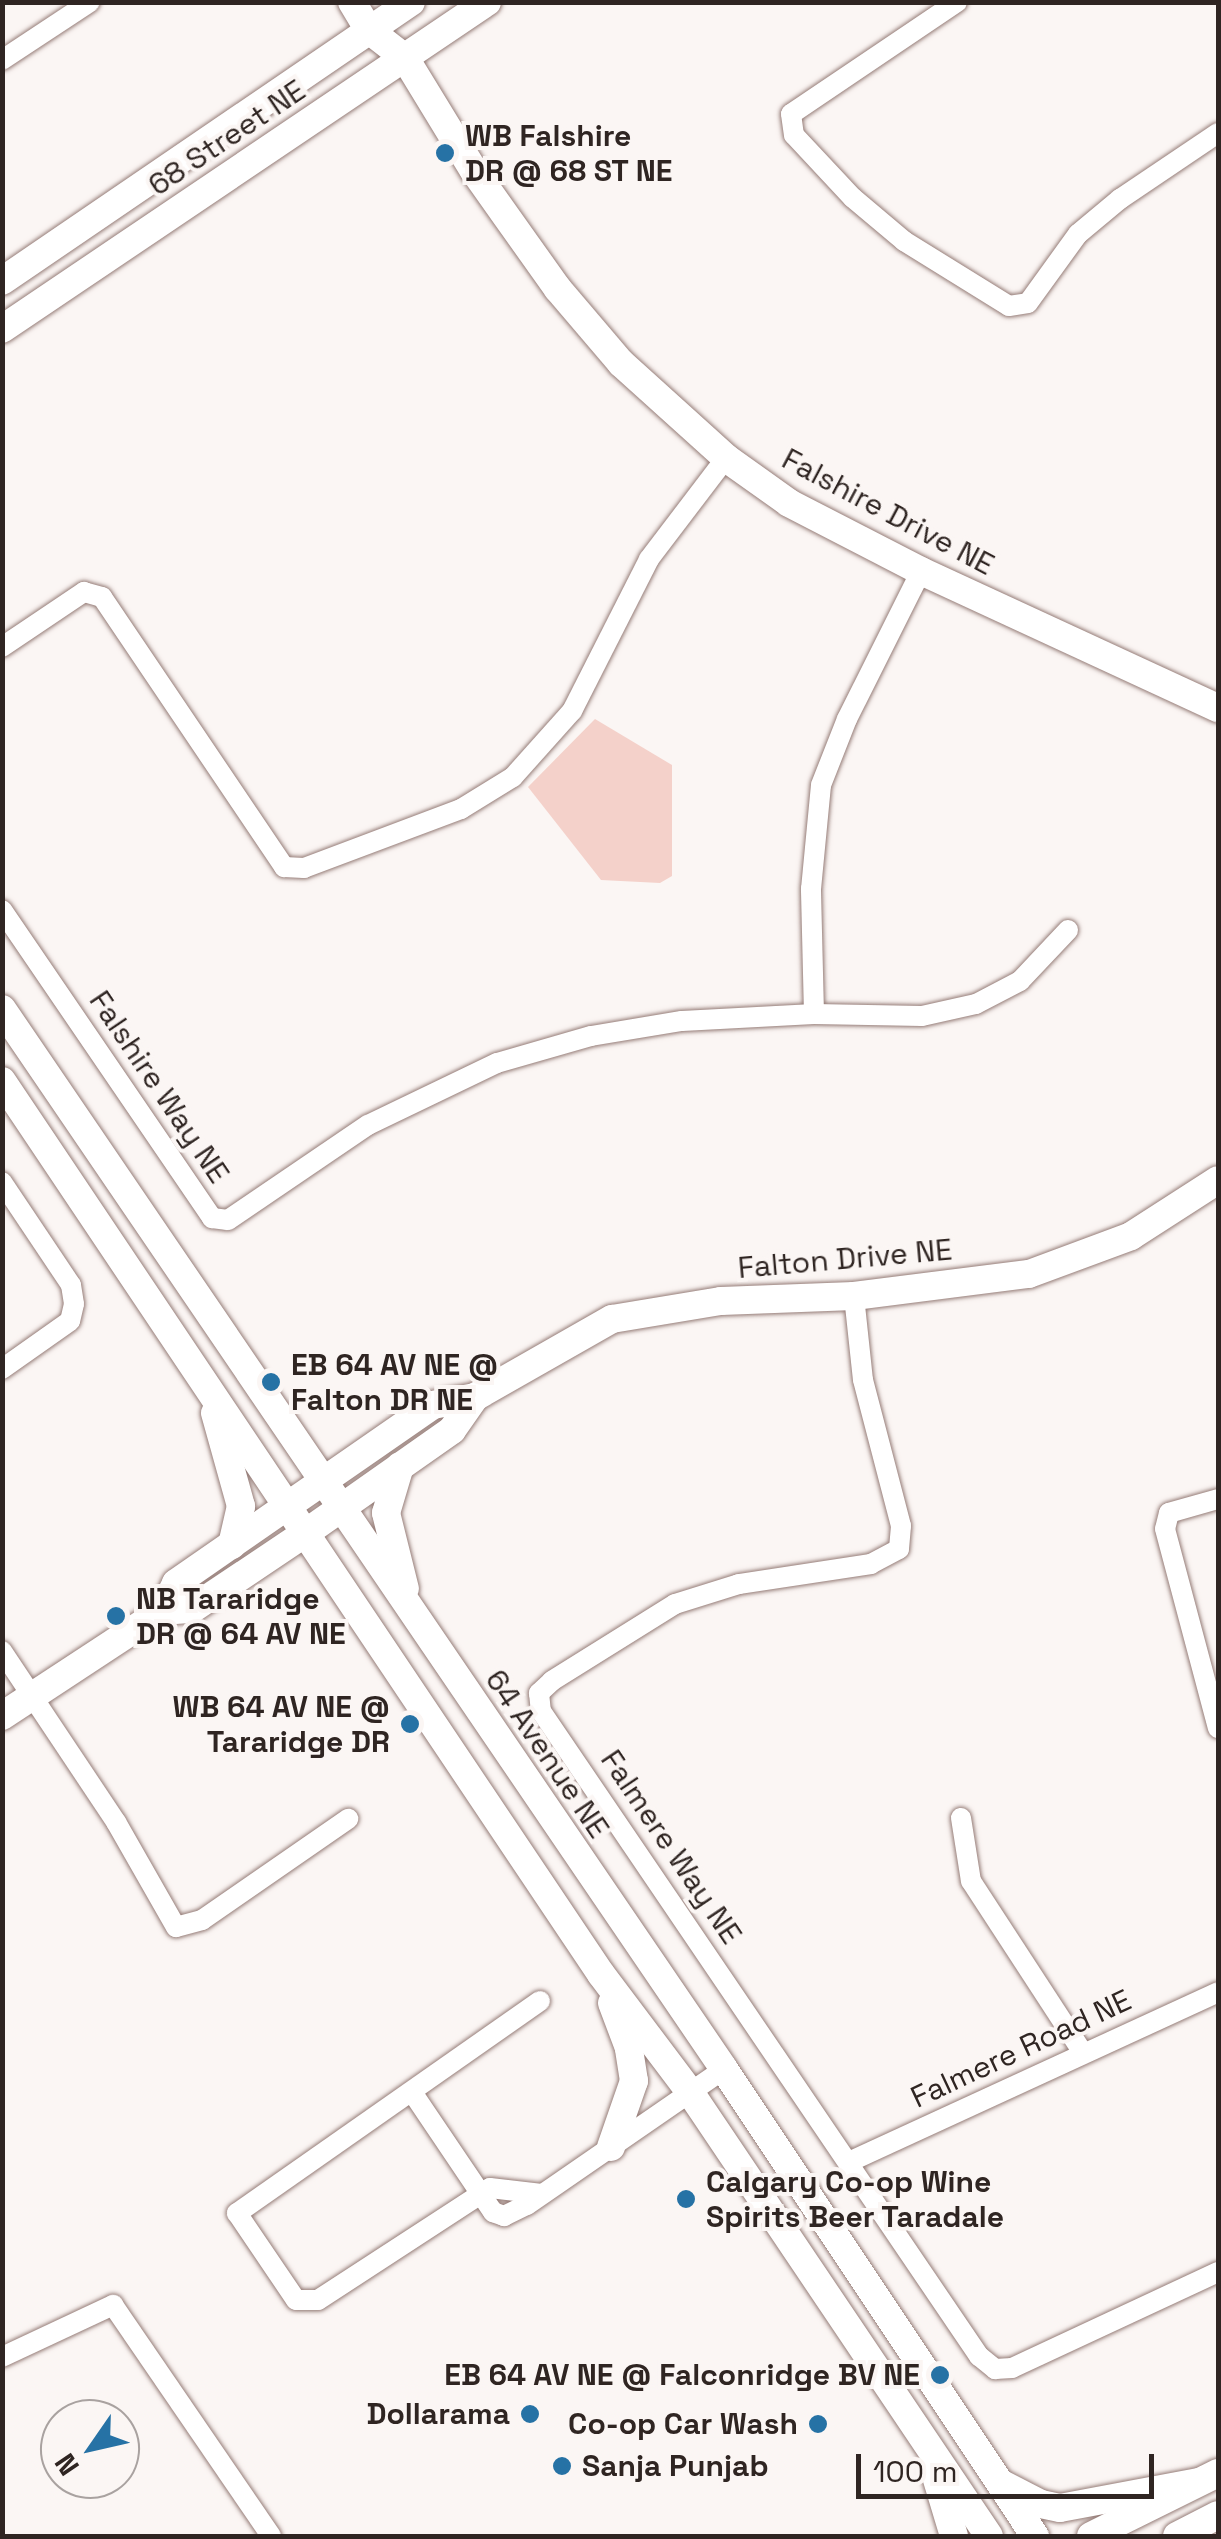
<!DOCTYPE html>
<style>
body{margin:0}
#map{position:relative;width:1221px;height:2539px;overflow:hidden;background:#fbf6f4;font-family:"Space Grotesk",sans-serif}
div>[style]{position:absolute}
[style*='--x']{left:calc(var(--x)*1px);top:calc(var(--y)*1px);width:calc(var(--w)*1px);rotate:calc(var(--a)*1deg)}
.green>*{inset:0;background:#f4d1ca}
.roads{filter:drop-shadow(0 0 2px #957c77) drop-shadow(0 0 2px #957c77)}
.street>*{height:20px;margin:-10px;padding:0 10px;transform-origin:10px;border-radius:10px;background:#fff}
.secondary>*{height:28px;margin:-14px;padding:0 14px;transform-origin:14px;border-radius:14px;background:#fff}
.dots>*{width:28px;height:28px;translate:-50% -50%;box-sizing:border-box;border:5px solid #fbf6f4;border-radius:50%}
span{translate:-50% -50%;white-space:nowrap;text-align:center;line-height:1.15;-webkit-text-stroke:8px #fbf6f4;paint-order:stroke}
.poi-label{font-size:30px;color:#2f2522;font-weight:700}
.left{translate:0 -50%;text-align:left}
.right{translate:-100% -50%;text-align:right}
.street-label{font-size:30px;color:#2f2522}
.frame{position:absolute;inset:0;border:5px solid #2f2522;pointer-events:none}
.north{position:absolute;left:40px;top:2399px;width:100px;height:100px;box-sizing:border-box;background:#fbf6f4;border:2px solid #a9a2a0;border-radius:50%;rotate:236deg;font-size:28px;font-weight:700;line-height:40px;text-align:center;color:#2f2522}
.north::after{content:'';display:block;margin:auto;width:35px;height:45px;background:#2672a5;clip-path:polygon(50% 0,100% 100%,50% 72%,0 100%)}
.scale{position:absolute;left:856px;top:2454px;width:298px;height:45px;box-sizing:border-box;border:5px solid #2f2522;border-top:0;padding-left:12px;font-size:30px;line-height:35px;white-space:nowrap;color:#2f2522;-webkit-text-stroke:8px #fbf6f4;paint-order:stroke}
</style>
<div id="map">
<div class="green">
<div style="clip-path:polygon(595px 719px,672px 765px,672px 876px,660px 883px,601px 880px,528px 787px)"></div>
</div>
<div class="roads">
<div class="street">
<div style="--x:957;--y:2;--w:200;--a:146"></div>
<div style="--x:791;--y:114;--w:21;--a:82"></div>
<div style="--x:794;--y:135;--w:86;--a:46.9"></div>
<div style="--x:853;--y:198;--w:67;--a:40.1"></div>
<div style="--x:904;--y:241;--w:123;--a:31.8"></div>
<div style="--x:1009;--y:306;--w:19;--a:-9"></div>
<div style="--x:1028;--y:303;--w:85;--a:-54.1"></div>
<div style="--x:1078;--y:234;--w:55;--a:-39.8"></div>
<div style="--x:1120;--y:199;--w:118;--a:-34"></div>
<div style="--x:2;--y:60;--w:105;--a:-33.4"></div>
<div style="--x:2;--y:647;--w:99;--a:-33.9"></div>
<div style="--x:84;--y:592;--w:19;--a:16"></div>
<div style="--x:102;--y:597;--w:326;--a:56"></div>
<div style="--x:284;--y:867;--w:20;--a:3"></div>
<div style="--x:304;--y:868;--w:168;--a:-20.6"></div>
<div style="--x:461;--y:809;--w:61;--a:-31.6"></div>
<div style="--x:513;--y:777;--w:89;--a:-48.2"></div>
<div style="--x:572;--y:711;--w:170;--a:-63.1"></div>
<div style="--x:649;--y:559;--w:127;--a:-52.7"></div>
<div style="--x:2;--y:910;--w:373;--a:55.7"></div>
<div style="--x:212;--y:1218;--w:16;--a:7"></div>
<div style="--x:228;--y:1220;--w:169;--a:-34.2"></div>
<div style="--x:368;--y:1125;--w:143;--a:-25.7"></div>
<div style="--x:497;--y:1063;--w:98;--a:-16"></div>
<div style="--x:591;--y:1036;--w:92;--a:-9.4"></div>
<div style="--x:682;--y:1021;--w:132;--a:-3"></div>
<div style="--x:814;--y:1014;--w:108;--a:1.1"></div>
<div style="--x:922;--y:1016;--w:55;--a:-12.5"></div>
<div style="--x:976;--y:1004;--w:50;--a:-27.6"></div>
<div style="--x:1020;--y:981;--w:70;--a:-46.7"></div>
<div style="--x:814;--y:1014;--w:125;--a:-91.4"></div>
<div style="--x:811;--y:889;--w:104;--a:-84.5"></div>
<div style="--x:821;--y:785;--w:71;--a:-68.5"></div>
<div style="--x:847;--y:719;--w:165;--a:-63.4"></div>
<div style="--x:2;--y:1182;--w:124;--a:56.2"></div>
<div style="--x:71;--y:1285;--w:19;--a:81"></div>
<div style="--x:74;--y:1304;--w:17;--a:103"></div>
<div style="--x:70;--y:1321;--w:83;--a:144.8"></div>
<div style="--x:854;--y:1296;--w:84;--a:83.9"></div>
<div style="--x:863;--y:1380;--w:151;--a:75.4"></div>
<div style="--x:901;--y:1526;--w:23;--a:95"></div>
<div style="--x:899;--y:1549;--w:32;--a:152"></div>
<div style="--x:871;--y:1564;--w:134;--a:171.4"></div>
<div style="--x:739;--y:1584;--w:67;--a:162.6"></div>
<div style="--x:675;--y:1604;--w:145;--a:148"></div>
<div style="--x:552;--y:1681;--w:18;--a:137"></div>
<div style="--x:539;--y:1693;--w:18;--a:84"></div>
<div style="--x:541;--y:1711;--w:780;--a:55.82"></div>
<div style="--x:979;--y:2356;--w:21;--a:39"></div>
<div style="--x:995;--y:2369;--w:17;--a:-3"></div>
<div style="--x:1012;--y:2368;--w:227;--a:-25"></div>
<div style="--x:1218;--y:1499;--w:51;--a:164.1"></div>
<div style="--x:1169;--y:1513;--w:16;--a:104"></div>
<div style="--x:1165;--y:1529;--w:206;--a:75.1"></div>
<div style="--x:2;--y:1651;--w:206;--a:56.3"></div>
<div style="--x:116;--y:1822;--w:121;--a:60.3"></div>
<div style="--x:176;--y:1927;--w:27;--a:-15"></div>
<div style="--x:202;--y:1920;--w:178;--a:-34.7"></div>
<div style="--x:961;--y:1818;--w:64;--a:81"></div>
<div style="--x:971;--y:1881;--w:205;--a:56.9"></div>
<div style="--x:540;--y:2001;--w:370;--a:145"></div>
<div style="--x:237;--y:2213;--w:105;--a:55.9"></div>
<div style="--x:296;--y:2300;--w:22;--a:0"></div>
<div style="--x:318;--y:2300;--w:205;--a:-33.1"></div>
<div style="--x:490;--y:2188;--w:52;--a:6.6"></div>
<div style="--x:412;--y:2092;--w:145;--a:56"></div>
<div style="--x:493;--y:2212;--w:12;--a:20"></div>
<div style="--x:504;--y:2216;--w:25;--a:-26"></div>
<div style="--x:527;--y:2205;--w:239;--a:-34.6"></div>
<div style="--x:849;--y:2162;--w:406;--a:-24.7"></div>
<div style="--x:2;--y:2357;--w:123;--a:-25.1"></div>
<div style="--x:113;--y:2305;--w:280;--a:55.6"></div>
</div>
<div class="secondary">
<div style="--x:352;--y:2;--w:33;--a:59"></div>
<div style="--x:369;--y:30;--w:46;--a:37.9"></div>
<div style="--x:405;--y:58;--w:132;--a:58.6"></div>
<div style="--x:474;--y:171;--w:145;--a:54.6"></div>
<div style="--x:558;--y:289;--w:97;--a:49.6"></div>
<div style="--x:621;--y:363;--w:142;--a:42.1"></div>
<div style="--x:726;--y:458;--w:77;--a:35.5"></div>
<div style="--x:789;--y:503;--w:148;--a:27.3"></div>
<div style="--x:921;--y:571;--w:327;--a:24.8"></div>
<div style="--x:2;--y:281;--w:495;--a:-34.3"></div>
<div style="--x:2;--y:329;--w:585;--a:-33.99"></div>
<div style="--x:2;--y:1009;--w:1283;--a:55.74"></div>
<div style="--x:724;--y:2069;--w:561;--a:56.34"></div>
<div style="--x:2;--y:1081;--w:1075;--a:56.15"></div>
<div style="--x:601;--y:1974;--w:148;--a:53"></div>
<div style="--x:690;--y:2092;--w:535;--a:56.04"></div>
<div style="--x:215;--y:1413;--w:97;--a:74.4"></div>
<div style="--x:241;--y:1506;--w:40;--a:103"></div>
<div style="--x:400;--y:1466;--w:49;--a:106.6"></div>
<div style="--x:386;--y:1513;--w:78;--a:76"></div>
<div style="--x:162;--y:1611;--w:30;--a:-4"></div>
<div style="--x:192;--y:1609;--w:138;--a:-33.8"></div>
<div style="--x:307;--y:1532;--w:177;--a:-35.1"></div>
<div style="--x:452;--y:1430;--w:40;--a:-55.1"></div>
<div style="--x:2;--y:1716;--w:191;--a:-33.3"></div>
<div style="--x:162;--y:1611;--w:31;--a:-63"></div>
<div style="--x:176;--y:1583;--w:313;--a:-34.7"></div>
<div style="--x:433;--y:1405;--w:43;--a:-10.8"></div>
<div style="--x:475;--y:1397;--w:158;--a:-29.7"></div>
<div style="--x:612;--y:1319;--w:110;--a:-9.4"></div>
<div style="--x:721;--y:1301;--w:133;--a:-2.2"></div>
<div style="--x:854;--y:1296;--w:176;--a:-7.2"></div>
<div style="--x:1029;--y:1274;--w:109;--a:-20.4"></div>
<div style="--x:1131;--y:1236;--w:103;--a:-32.8"></div>
<div style="--x:611;--y:2147;--w:70;--a:-70.8"></div>
<div style="--x:634;--y:2081;--w:33;--a:-99"></div>
<div style="--x:629;--y:2048;--w:48;--a:-110.7"></div>
<div style="--x:935;--y:2473;--w:66;--a:73.2"></div>
<div style="--x:1004;--y:2485;--w:42;--a:27.2"></div>
<div style="--x:1041;--y:2504;--w:19;--a:12"></div>
<div style="--x:1060;--y:2508;--w:141;--a:-10.6"></div>
<div style="--x:1091;--y:2536;--w:142;--a:-26.4"></div>
<div style="--x:1177;--y:2536;--w:46;--a:-27.1"></div>
</div>
</div>
<div class="dots">
<div style="left:445px;top:153px;background:#2672a5"></div>
<div style="left:271px;top:1382px;background:#2672a5"></div>
<div style="left:116px;top:1616px;background:#2672a5"></div>
<div style="left:410px;top:1724px;background:#2672a5"></div>
<div style="left:686px;top:2199px;background:#2672a5"></div>
<div style="left:940px;top:2375px;background:#2672a5"></div>
<div style="left:530px;top:2414px;background:#2672a5"></div>
<div style="left:818px;top:2424px;background:#2672a5"></div>
<div style="left:562px;top:2466px;background:#2672a5"></div>
</div>
<div class="poi-label">
<span class="left" style="left:465px;top:153px">WB Falshire<br>DR @ 68 ST NE</span>
<span class="left" style="left:291px;top:1382px">EB 64 AV NE @<br>Falton DR NE</span>
<span class="left" style="left:136px;top:1616px">NB Tararidge<br>DR @ 64 AV NE</span>
<span class="right" style="left:390px;top:1724px">WB 64 AV NE @<br>Tararidge DR</span>
<span class="left" style="left:706px;top:2199px">Calgary Co-op Wine<br>Spirits Beer Taradale</span>
<span class="right" style="left:920px;top:2375px">EB 64 AV NE @ Falconridge BV NE</span>
<span class="right" style="left:510px;top:2414px">Dollarama</span>
<span class="right" style="left:798px;top:2424px">Co-op Car Wash</span>
<span class="left" style="left:582px;top:2466px">Sanja Punjab</span>
</div>
<div class="street-label">
<span style="left:227px;top:138px;rotate:-34deg">68 Street NE</span>
<span style="left:888px;top:512px;rotate:28deg">Falshire Drive NE</span>
<span style="left:159px;top:1087px;rotate:56deg">Falshire Way NE</span>
<span style="left:845px;top:1259px;rotate:-5deg">Falton Drive NE</span>
<span style="left:547px;top:1754px;rotate:56deg">64 Avenue NE</span>
<span style="left:671px;top:1847px;rotate:56deg">Falmere Way NE</span>
<span style="left:1021px;top:2049px;rotate:-25deg">Falmere Road NE</span>
</div>
<div class="frame"></div>
<div class="north">N</div>
<div class="scale">100 m</div>
</div>
